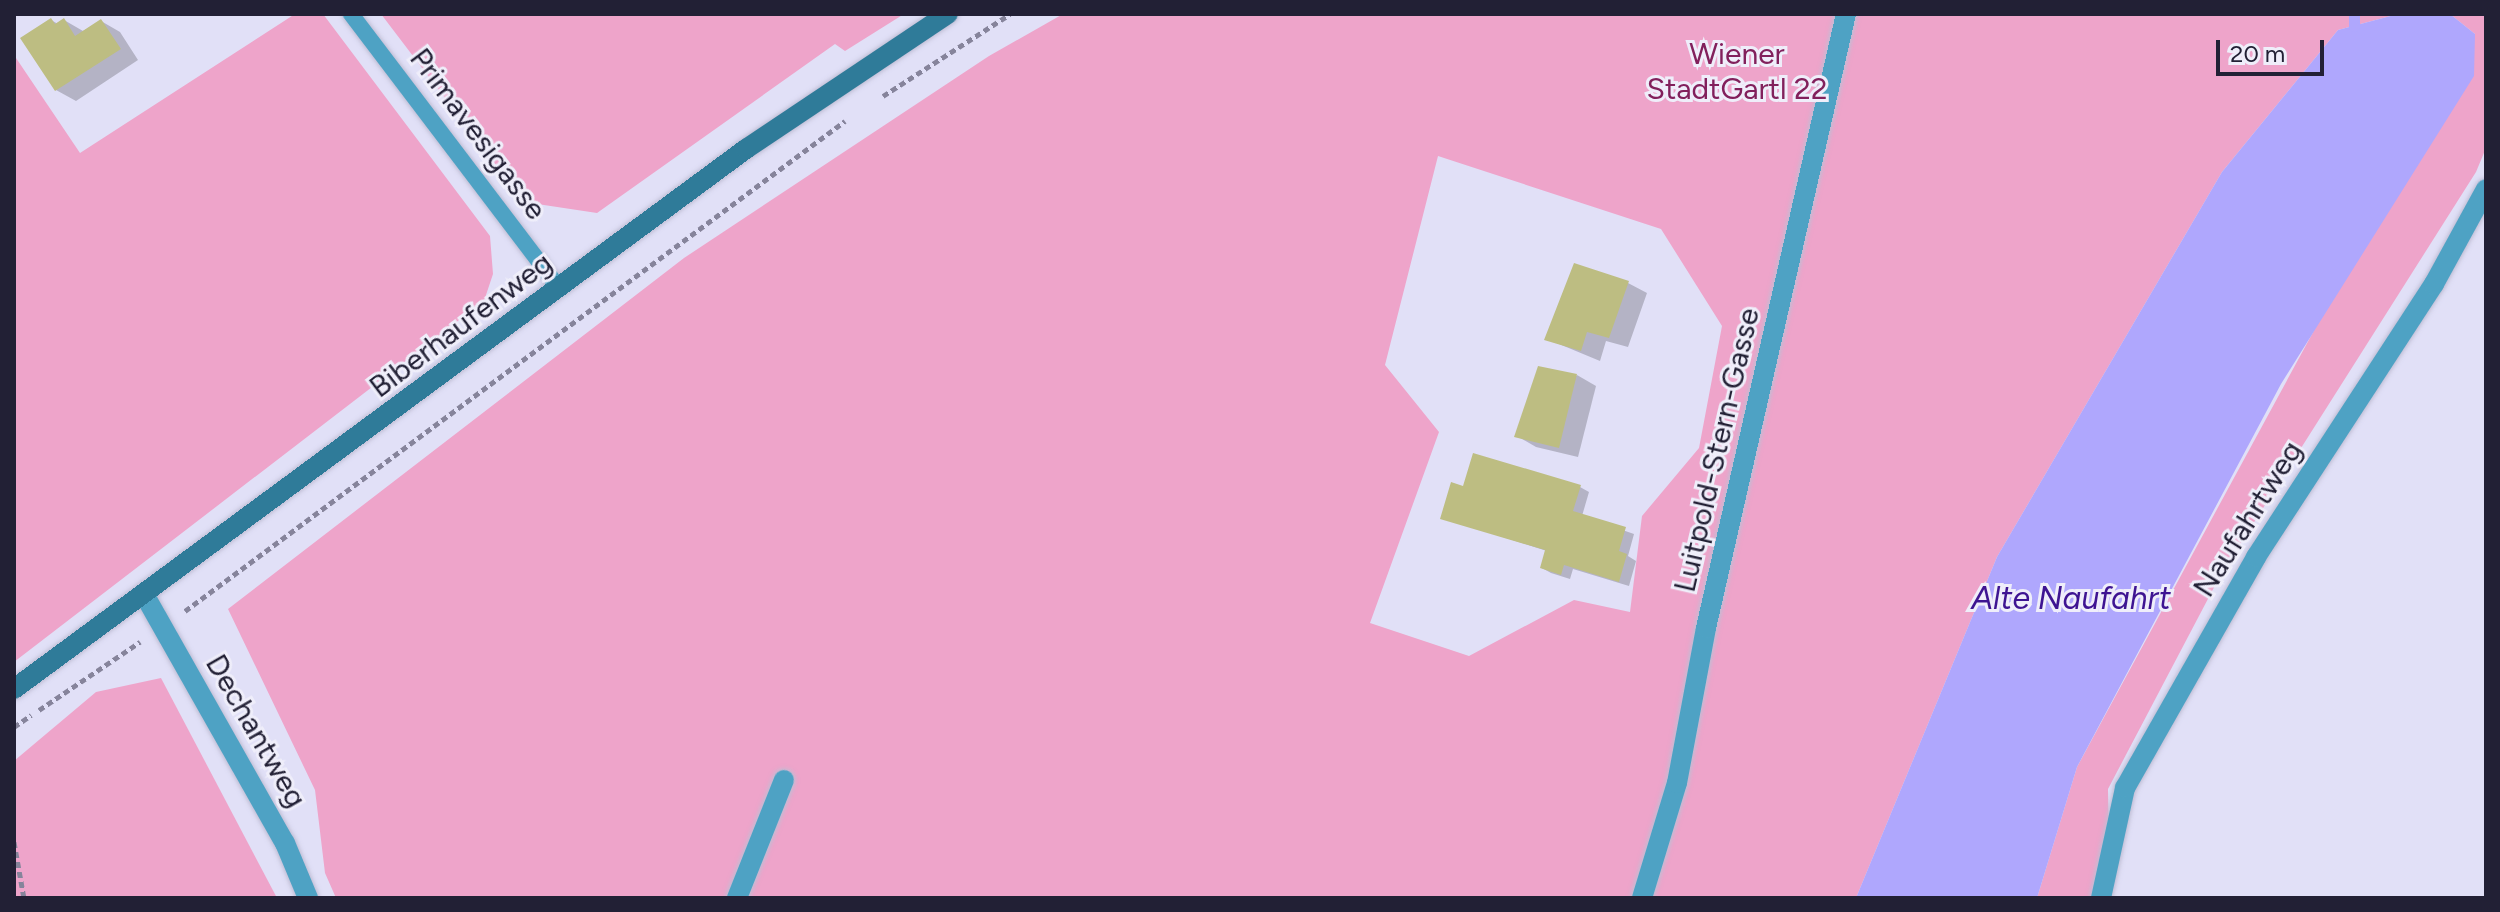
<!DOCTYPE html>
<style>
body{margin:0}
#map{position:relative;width:2500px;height:912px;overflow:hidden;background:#e1e0f7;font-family:Figtree,sans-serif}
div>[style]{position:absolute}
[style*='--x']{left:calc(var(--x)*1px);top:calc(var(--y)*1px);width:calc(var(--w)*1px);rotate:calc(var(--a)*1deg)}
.green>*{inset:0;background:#eea4ca}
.water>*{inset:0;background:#afa7fd}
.shadow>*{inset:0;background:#0003}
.stream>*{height:11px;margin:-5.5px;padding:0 5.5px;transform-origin:5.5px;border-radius:5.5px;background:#afa7fd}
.building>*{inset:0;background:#bdbd82}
.path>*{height:5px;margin-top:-2.5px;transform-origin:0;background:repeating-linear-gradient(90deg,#86849b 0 6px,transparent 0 10px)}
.roads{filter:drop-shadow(0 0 2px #bfbdd4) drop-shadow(0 0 2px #bfbdd4)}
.service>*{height:16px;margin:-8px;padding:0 8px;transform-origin:8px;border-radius:8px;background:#4ea2c4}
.minor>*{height:20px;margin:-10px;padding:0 10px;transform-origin:10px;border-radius:10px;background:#4ea2c4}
.secondary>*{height:20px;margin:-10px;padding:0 10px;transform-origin:10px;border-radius:10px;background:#2f7b99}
span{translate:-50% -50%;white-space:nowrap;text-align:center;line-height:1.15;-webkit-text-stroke:6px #efeefa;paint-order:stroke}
.park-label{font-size:30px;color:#82205c}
.street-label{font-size:30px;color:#222035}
.water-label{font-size:32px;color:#3e1492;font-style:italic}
.frame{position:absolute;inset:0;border:16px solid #222035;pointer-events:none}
.scale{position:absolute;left:2216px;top:40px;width:108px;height:36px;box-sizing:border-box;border:4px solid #222035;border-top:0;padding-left:10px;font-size:24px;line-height:28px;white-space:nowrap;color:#222035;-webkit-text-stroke:6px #efeefa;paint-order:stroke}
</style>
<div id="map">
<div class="green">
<div style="clip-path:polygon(295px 14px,323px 14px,490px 236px,493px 274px,484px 301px,14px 662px,14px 55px,80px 153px)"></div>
<div style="clip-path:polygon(381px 14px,904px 14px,845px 51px,835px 44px,597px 213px,524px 202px)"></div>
<div style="clip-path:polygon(evenodd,1063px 14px,2398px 14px,2338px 30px,2222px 172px,1997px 557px,1856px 898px,336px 898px,325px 873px,315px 790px,228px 609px,684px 258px,989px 56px,1063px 14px,1438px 156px,1661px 229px,1722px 326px,1699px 448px,1642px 516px,1630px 612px,1574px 600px,1469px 656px,1370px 623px,1439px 432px,1385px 365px,1438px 156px)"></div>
<div style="clip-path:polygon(2450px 14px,2486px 14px,2486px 148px,2476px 172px,2220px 576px,2108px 789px,2109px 835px,2091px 898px,2037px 898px,2077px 767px,2475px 34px)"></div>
<div style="clip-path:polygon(161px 678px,277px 898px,14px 898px,14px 761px,96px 692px)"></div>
</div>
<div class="water">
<div style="clip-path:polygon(2398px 14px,2450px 14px,2475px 34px,2474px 76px,2281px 384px,2077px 767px,2037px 898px,1856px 898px,1997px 557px,2222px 172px,2338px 30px)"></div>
</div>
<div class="shadow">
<div style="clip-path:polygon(51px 20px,58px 24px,64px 20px,83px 31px,101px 21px,120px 32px,138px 60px,76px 101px,56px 90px)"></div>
<div style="clip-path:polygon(1628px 283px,1647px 293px,1628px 347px,1606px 341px,1600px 361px,1547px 339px)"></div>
<div style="clip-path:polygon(1577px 375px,1596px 386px,1578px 457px,1536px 447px,1517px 436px)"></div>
<div style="clip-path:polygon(1580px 487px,1589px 492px,1582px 516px,1634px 534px,1628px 556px,1636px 561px,1629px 586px,1573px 569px,1570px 579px,1551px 573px,1542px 568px,1547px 551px,1443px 518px,1464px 488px)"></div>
</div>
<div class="stream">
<div style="--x:2354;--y:14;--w:12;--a:90"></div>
</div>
<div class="building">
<div style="clip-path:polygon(51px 18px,55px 24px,64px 18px,75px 36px,101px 19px,121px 49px,55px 91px,20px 38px)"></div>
<div style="clip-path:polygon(1574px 263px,1629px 281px,1609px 338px,1587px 332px,1581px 351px,1544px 340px)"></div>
<div style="clip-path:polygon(1538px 366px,1577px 374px,1559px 448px,1514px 437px)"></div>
<div style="clip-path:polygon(1473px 453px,1581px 485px,1573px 511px,1626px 527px,1619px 551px,1627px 554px,1619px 582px,1564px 565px,1561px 575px,1540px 568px,1545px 550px,1440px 519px,1451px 482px,1463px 486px)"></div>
</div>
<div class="path">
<div style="--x:883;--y:96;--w:151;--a:-32.8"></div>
<div style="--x:185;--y:611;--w:822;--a:-36.59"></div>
<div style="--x:39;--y:710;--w:122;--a:-34"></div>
<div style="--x:14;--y:727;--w:21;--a:-35"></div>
<div style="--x:14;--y:842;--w:57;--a:79.9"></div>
</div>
<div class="roads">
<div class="service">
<div style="--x:351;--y:14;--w:345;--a:52.8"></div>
</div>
<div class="minor">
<div style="--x:145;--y:596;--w:284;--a:60.5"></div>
<div style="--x:285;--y:843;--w:60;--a:67.3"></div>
<div style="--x:737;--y:898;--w:127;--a:-68.3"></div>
<div style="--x:1642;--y:898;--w:120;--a:-73.1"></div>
<div style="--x:1677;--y:783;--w:158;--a:-79.4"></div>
<div style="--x:1706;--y:628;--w:630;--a:-77.16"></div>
<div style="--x:2101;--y:898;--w:113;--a:-77.7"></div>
<div style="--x:2125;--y:788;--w:266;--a:-60.4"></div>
<div style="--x:2256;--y:557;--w:326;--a:-56.9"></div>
<div style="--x:2434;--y:284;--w:108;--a:-61.3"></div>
</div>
<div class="secondary">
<div style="--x:14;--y:689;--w:910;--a:-36.42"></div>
<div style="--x:746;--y:149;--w:243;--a:-33.8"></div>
</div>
</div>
<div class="park-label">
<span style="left:1737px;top:71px">Wiener<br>StadtGartl 22</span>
</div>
<div class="street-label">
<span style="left:478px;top:134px;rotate:53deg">Primavesigasse</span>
<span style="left:461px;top:325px;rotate:-37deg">Biberhaufenweg</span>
<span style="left:1717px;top:450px;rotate:-77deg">Luitpold-Stern-Gasse</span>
<span style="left:2248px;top:519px;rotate:-58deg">Naufahrtweg</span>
<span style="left:256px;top:731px;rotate:60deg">Dechantweg</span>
</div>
<div class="water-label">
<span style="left:2071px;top:598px">Alte Naufahrt</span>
</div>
<div class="frame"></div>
<div class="scale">20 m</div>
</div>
